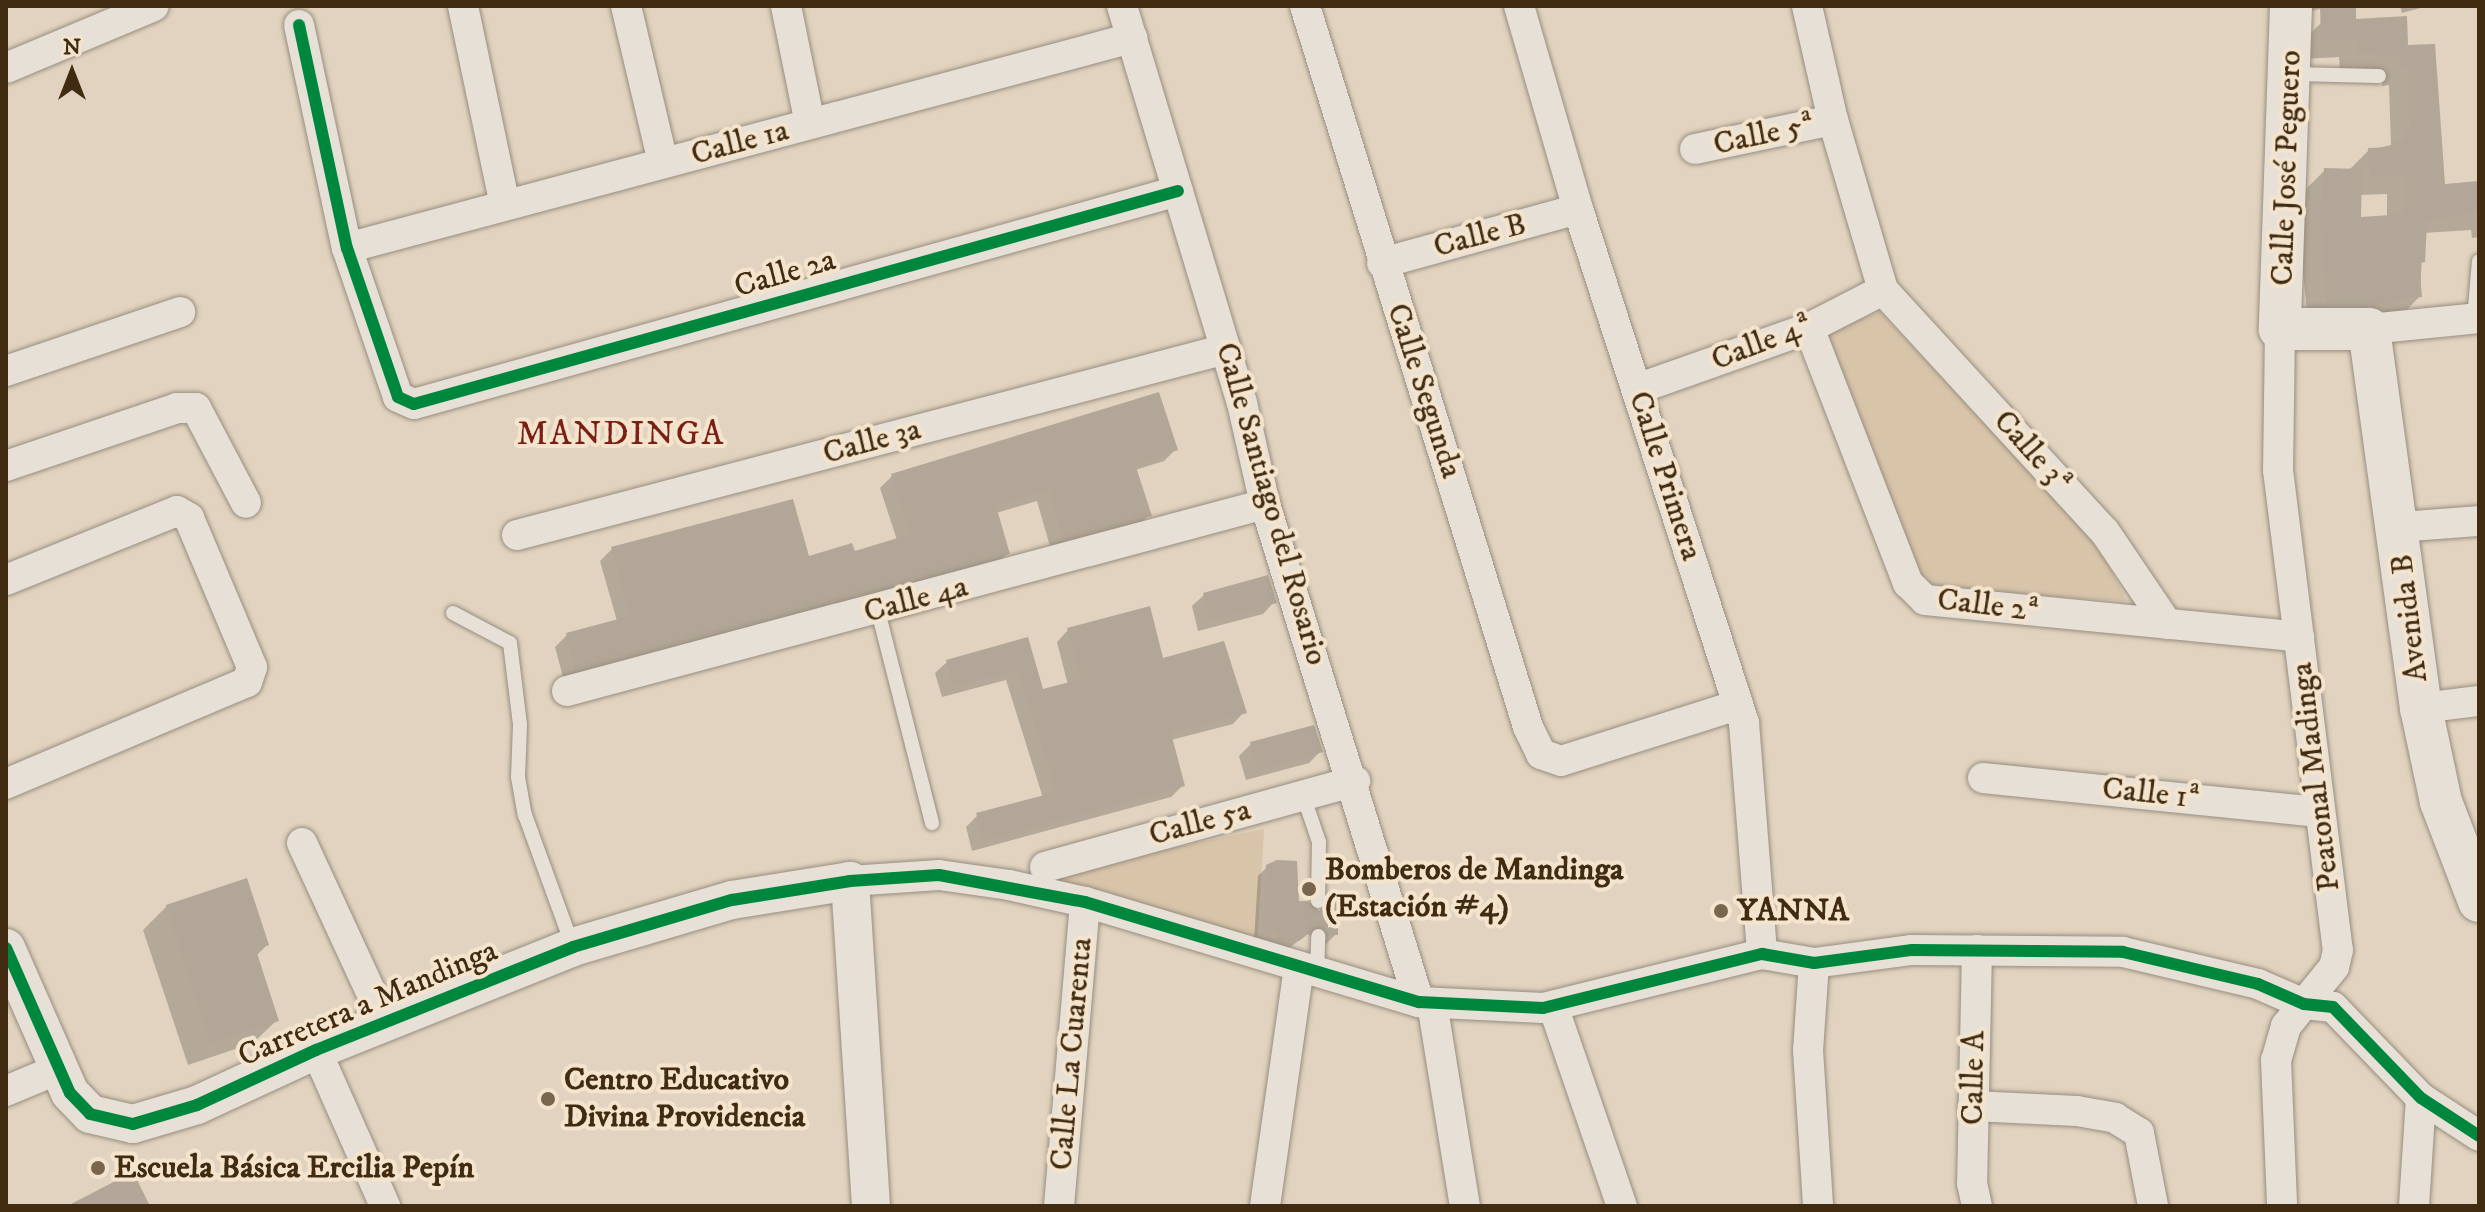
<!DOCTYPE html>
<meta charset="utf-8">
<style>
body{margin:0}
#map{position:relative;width:2485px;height:1212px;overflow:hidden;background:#e1d3bf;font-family:"IM FELL DW Pica",serif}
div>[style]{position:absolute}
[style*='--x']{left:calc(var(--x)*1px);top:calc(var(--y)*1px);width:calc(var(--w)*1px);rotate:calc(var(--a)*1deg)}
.green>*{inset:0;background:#d8c4a9}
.shadow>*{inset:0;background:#0003}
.building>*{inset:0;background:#b1a697}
.roads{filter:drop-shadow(0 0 2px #988d7f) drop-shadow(0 0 2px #988d7f)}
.service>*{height:14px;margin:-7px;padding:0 7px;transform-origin:7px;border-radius:7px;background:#e6e0d6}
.minor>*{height:30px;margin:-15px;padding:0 15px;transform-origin:15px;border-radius:15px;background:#e6e0d6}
.tertiary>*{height:38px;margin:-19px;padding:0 19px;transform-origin:19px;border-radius:19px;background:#e6e0d6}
.secondary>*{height:42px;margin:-21px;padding:0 21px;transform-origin:21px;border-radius:21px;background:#e6e0d6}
.cycleway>*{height:12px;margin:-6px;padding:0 6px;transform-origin:6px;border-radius:6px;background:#00873e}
.dots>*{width:22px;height:22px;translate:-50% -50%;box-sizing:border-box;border:4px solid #f4e4cd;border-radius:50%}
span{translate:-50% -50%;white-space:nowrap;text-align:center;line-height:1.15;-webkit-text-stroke:8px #f4e4cd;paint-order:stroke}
.street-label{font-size:32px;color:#412c12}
.poi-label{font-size:32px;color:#412c12;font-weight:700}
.left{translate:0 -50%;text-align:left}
.neighbourhood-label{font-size:34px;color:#7a1f14;letter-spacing:2px}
.frame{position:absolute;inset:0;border:8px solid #412c12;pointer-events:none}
.north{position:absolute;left:32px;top:32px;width:80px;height:80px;-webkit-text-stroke:6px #f4e4cd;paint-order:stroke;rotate:0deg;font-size:22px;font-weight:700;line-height:32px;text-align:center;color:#412c12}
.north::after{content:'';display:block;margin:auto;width:28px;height:36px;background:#412c12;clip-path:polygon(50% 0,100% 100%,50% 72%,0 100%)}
</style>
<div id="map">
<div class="green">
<div style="clip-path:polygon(1880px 312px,2099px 546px,2127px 601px,1941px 590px,1917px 578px,1823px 332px)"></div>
<div style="clip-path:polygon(1264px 829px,1257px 948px,1036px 876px)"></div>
</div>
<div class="shadow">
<div style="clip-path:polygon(2300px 6px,2331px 6px,2301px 14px)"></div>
<div style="clip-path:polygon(2400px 6px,2428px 6px,2402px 13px)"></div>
<div style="clip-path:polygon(evenodd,2321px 23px,2406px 47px,2443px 186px,2479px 182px,2479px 237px,2472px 238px,2471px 230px,2423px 233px,2420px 296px,2401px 316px,2308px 323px,2301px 251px,2306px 189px,2325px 170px,2350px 169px,2369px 150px,2391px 145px,2389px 85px,2382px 86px,2382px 74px,2340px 71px,2339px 57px,2303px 59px,2302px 42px,2321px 23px,2387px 194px,2387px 217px,2359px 219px,2360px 195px,2387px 194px)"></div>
<div style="clip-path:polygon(1176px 449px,1164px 461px,1135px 470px,1149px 515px,1137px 527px,1051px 550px,1037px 501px,996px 513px,1008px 553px,996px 565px,564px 681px,555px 647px,567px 635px,617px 621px,600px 561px,612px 549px,808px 559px,853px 554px,897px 540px,880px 488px,892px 476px)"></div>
<div style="clip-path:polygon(1204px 595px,1274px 602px,1263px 614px,1198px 631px,1192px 606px)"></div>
<div style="clip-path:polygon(1068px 630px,1162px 660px,1244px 712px,1233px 724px,1171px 740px,1183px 785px,1171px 797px,972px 851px,966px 827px,978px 815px,1043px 798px,1006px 680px,942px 697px,935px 673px,947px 662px,1027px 640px,1042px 692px,1068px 685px,1057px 642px)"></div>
<div style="clip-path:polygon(1251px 744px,1321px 751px,1309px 763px,1246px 780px,1239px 756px)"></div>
<div style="clip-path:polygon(1267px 867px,1297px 903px,1336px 934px,1326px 944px,1307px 934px,1288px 949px,1268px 949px,1268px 940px,1254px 940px,1258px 876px)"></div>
<div style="clip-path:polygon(167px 906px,267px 945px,256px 956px,277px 1020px,253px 1043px,188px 1065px,143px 930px)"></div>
</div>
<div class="building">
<div style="clip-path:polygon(2320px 6px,2356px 6px,2356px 19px,2407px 16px,2408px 45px,2435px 44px,2445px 184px,2479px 181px,2479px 212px,2427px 221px,2425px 262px,2419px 263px,2422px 297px,2391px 300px,2392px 304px,2326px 305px,2323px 232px,2319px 232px,2324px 168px,2362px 169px,2361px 217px,2405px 214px,2405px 175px,2370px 177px,2368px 148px,2393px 147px,2393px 141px,2404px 140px,2404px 129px,2410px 129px,2407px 67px,2401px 67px,2400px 56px,2358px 53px,2358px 39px,2321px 41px)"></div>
<div style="clip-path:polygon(1159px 392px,1178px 450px,1135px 464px,1152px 516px,1063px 539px,1049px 490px,996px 506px,1010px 554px,575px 670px,566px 633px,630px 616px,611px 547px,793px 499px,809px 556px,852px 543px,855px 551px,911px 534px,891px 474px)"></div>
<div style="clip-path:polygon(1268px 575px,1277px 603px,1210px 620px,1203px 593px)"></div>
<div style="clip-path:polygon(1150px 606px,1163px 658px,1224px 641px,1247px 713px,1171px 733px,1185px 786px,984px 841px,976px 813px,1056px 792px,1018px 670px,953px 687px,946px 660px,1028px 637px,1043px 689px,1081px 679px,1067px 628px)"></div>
<div style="clip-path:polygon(1314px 725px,1323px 752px,1257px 770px,1250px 742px)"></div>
<div style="clip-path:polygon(1277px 860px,1297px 861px,1299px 901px,1308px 901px,1319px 911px,1328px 901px,1338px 901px,1338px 935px,1328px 935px,1318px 926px,1299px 941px,1277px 941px,1277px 932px,1263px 931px,1266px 865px)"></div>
<div style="clip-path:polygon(247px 878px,269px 945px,256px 950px,279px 1021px,211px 1043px,166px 905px)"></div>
<div style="clip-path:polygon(133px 1172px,150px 1206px,67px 1206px)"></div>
</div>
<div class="roads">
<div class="service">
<div style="--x:2292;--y:74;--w:87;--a:1.3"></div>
<div style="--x:2474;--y:319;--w:58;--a:-85.1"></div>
<div style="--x:878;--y:611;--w:219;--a:75.7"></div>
<div style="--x:453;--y:613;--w:64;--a:27.8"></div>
<div style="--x:510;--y:643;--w:83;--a:83"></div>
<div style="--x:520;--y:725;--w:52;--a:92.2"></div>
<div style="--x:518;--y:777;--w:39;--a:80"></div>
<div style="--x:525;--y:815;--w:140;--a:70"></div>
<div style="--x:1303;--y:795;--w:50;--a:71.2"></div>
<div style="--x:1319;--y:842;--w:59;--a:91"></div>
<div style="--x:1317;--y:973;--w:37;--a:-88"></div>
</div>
<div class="minor">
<div style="--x:463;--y:6;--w:203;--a:78.1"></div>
<div style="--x:626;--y:6;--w:161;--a:76.7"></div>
<div style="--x:786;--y:6;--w:120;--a:78.5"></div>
<div style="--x:1122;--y:6;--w:415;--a:73.2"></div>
<div style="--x:1242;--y:403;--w:104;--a:77.2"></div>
<div style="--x:1265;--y:504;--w:521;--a:72.82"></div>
<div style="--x:1305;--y:6;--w:755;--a:72.81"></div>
<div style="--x:1528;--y:727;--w:30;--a:64"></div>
<div style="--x:1541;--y:754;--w:21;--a:19"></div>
<div style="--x:1561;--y:761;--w:186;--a:-17.6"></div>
<div style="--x:1519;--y:6;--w:211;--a:73.8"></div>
<div style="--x:1578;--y:209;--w:540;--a:72.1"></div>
<div style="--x:1744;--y:723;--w:232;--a:85.5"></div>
<div style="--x:1807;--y:6;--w:117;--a:77.2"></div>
<div style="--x:1833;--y:120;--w:177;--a:73.6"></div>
<div style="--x:1883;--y:290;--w:328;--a:47.5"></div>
<div style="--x:2105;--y:532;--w:111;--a:56"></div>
<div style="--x:299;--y:25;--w:228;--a:77.9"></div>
<div style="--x:347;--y:248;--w:157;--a:71.1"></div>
<div style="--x:398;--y:397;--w:17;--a:24"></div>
<div style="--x:414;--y:404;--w:793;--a:-15.58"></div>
<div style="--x:6;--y:68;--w:160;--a:-22.7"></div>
<div style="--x:1695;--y:149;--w:141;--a:-11.9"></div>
<div style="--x:347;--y:248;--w:813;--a:-14.98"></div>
<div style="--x:1382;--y:263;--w:203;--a:-15.4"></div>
<div style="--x:1809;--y:328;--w:274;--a:68.8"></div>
<div style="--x:1908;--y:583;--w:24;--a:45"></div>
<div style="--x:1925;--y:600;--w:376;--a:5.6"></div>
<div style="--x:2280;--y:329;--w:141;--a:90.8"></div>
<div style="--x:2278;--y:470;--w:484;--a:82.9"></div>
<div style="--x:2338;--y:950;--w:17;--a:103"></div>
<div style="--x:2334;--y:967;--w:76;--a:129.1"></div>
<div style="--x:2286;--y:1026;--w:35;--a:106"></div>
<div style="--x:2276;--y:1060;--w:146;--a:87.6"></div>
<div style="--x:2369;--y:329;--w:111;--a:-5.7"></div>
<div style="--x:6;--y:371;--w:184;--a:-18.7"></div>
<div style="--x:1637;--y:389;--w:182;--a:-19.5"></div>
<div style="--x:1809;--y:328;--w:83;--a:-27.2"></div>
<div style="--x:6;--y:466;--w:181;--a:-18.7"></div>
<div style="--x:177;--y:408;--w:19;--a:0"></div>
<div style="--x:196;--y:408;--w:107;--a:62.2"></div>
<div style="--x:2399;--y:527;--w:80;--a:-4.3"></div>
<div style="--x:517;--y:535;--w:733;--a:-14.7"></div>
<div style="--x:6;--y:580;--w:184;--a:-22"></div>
<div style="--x:177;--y:511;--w:14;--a:30"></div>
<div style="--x:189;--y:518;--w:162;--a:67.1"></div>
<div style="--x:252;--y:667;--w:16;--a:108"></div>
<div style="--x:247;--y:682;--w:262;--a:157.1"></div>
<div style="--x:567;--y:691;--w:723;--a:-15"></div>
<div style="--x:2421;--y:708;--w:58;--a:-6.9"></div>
<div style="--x:1983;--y:778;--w:338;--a:5.8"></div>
<div style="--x:302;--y:843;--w:198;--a:65.2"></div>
<div style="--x:1045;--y:867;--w:322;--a:-15.5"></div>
<div style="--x:850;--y:881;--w:89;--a:-3.9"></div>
<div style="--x:939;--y:875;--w:71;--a:8.1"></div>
<div style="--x:1009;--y:885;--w:78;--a:12.6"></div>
<div style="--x:1085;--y:902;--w:349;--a:16.7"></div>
<div style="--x:1419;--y:1002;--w:124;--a:2.8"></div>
<div style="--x:1543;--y:1008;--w:226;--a:-13.9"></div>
<div style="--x:1762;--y:954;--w:53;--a:9.8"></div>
<div style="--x:1814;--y:963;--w:99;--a:-7.6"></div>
<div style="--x:1912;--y:950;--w:211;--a:0.5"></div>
<div style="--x:2123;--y:952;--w:139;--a:13.3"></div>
<div style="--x:2258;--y:984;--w:50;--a:23.5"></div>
<div style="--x:2304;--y:1004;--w:29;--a:6"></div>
<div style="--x:2333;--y:1007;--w:127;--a:46"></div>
<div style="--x:2421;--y:1098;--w:69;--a:33.2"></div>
<div style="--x:1977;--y:950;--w:233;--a:91.2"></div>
<div style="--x:1972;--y:1183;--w:24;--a:78"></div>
<div style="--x:1814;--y:963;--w:87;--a:93.9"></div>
<div style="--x:1808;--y:1050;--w:156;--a:86.3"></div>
<div style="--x:1432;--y:1003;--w:206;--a:80.8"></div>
<div style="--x:1553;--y:1006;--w:212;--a:71"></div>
<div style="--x:316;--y:1050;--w:171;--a:66.1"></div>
<div style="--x:6;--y:1091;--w:54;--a:-22.8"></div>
<div style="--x:1973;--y:1106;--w:104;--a:2.8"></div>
<div style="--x:2077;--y:1111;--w:39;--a:10"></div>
<div style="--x:2115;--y:1118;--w:28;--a:32"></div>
<div style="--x:2139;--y:1133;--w:74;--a:79.1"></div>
<div style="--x:1059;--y:1206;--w:305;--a:-85.1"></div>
<div style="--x:1265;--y:1206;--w:241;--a:-81.9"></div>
<div style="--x:2414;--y:1206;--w:108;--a:-86.3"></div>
</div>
<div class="tertiary">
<div style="--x:6;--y:948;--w:158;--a:66.2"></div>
<div style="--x:70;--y:1093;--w:29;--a:46"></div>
<div style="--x:90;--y:1114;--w:44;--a:13.1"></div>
<div style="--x:133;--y:1124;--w:67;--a:-16.5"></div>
<div style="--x:197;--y:1105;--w:131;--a:-24.8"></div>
<div style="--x:316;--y:1050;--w:277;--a:-21.8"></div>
<div style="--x:573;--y:947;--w:166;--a:-16.5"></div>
<div style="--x:732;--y:900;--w:120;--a:-9.1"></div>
<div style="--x:850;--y:881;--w:326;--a:86.3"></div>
</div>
<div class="secondary">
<div style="--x:2291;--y:6;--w:323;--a:92"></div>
<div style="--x:2280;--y:329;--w:89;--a:0"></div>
<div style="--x:2369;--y:329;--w:383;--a:82.2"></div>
<div style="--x:2421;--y:708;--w:96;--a:78"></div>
<div style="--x:2441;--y:802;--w:106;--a:69"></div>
</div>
</div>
<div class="cycleway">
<div style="--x:299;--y:25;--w:228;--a:77.9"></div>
<div style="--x:347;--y:248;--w:157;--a:71.1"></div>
<div style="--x:398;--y:397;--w:17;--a:24"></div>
<div style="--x:414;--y:404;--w:793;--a:-15.58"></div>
<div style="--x:6;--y:948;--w:158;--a:66.2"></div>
<div style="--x:70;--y:1093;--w:29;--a:46"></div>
<div style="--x:90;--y:1114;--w:44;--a:13.1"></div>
<div style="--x:133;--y:1124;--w:67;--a:-16.5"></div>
<div style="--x:197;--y:1105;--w:131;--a:-24.8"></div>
<div style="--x:316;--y:1050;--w:277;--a:-21.8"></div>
<div style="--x:573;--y:947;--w:166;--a:-16.5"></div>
<div style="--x:732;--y:900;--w:120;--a:-9.1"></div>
<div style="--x:850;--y:881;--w:89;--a:-3.9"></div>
<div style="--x:939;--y:875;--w:148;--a:10.5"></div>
<div style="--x:1085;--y:902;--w:349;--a:16.7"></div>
<div style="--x:1419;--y:1002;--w:124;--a:2.8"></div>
<div style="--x:1543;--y:1008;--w:226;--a:-13.9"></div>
<div style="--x:1762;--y:954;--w:53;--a:9.8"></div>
<div style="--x:1814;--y:963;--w:99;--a:-7.6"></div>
<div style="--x:1912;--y:950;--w:211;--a:0.5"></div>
<div style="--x:2123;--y:952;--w:139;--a:13.3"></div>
<div style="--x:2258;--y:984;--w:50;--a:23.5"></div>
<div style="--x:2304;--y:1004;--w:29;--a:6"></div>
<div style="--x:2333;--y:1007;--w:127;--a:46"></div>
<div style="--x:2421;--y:1098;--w:69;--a:33.2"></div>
</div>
<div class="dots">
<div style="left:1309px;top:889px;background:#79664f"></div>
<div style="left:1721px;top:911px;background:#79664f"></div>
<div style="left:548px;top:1099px;background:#79664f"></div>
<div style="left:98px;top:1168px;background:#79664f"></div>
</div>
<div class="street-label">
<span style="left:1764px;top:135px;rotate:-12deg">Calle 5ª</span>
<span style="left:740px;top:143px;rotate:-15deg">Calle 1a</span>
<span style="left:2287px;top:168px;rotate:-88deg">Calle José Peguero</span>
<span style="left:1480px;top:236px;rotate:-15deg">Calle B</span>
<span style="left:785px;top:274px;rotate:-16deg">Calle 2a</span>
<span style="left:1762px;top:343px;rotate:-21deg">Calle 4ª</span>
<span style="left:1424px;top:391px;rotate:72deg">Calle Segunda</span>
<span style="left:872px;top:442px;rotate:-15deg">Calle 3a</span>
<span style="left:2032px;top:452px;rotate:48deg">Calle 3ª</span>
<span style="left:1665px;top:476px;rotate:72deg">Calle Primera</span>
<span style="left:1271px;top:504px;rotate:74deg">Calle Santiago del Rosario</span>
<span style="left:916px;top:600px;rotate:-15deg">Calle 4a</span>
<span style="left:1988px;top:606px;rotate:7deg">Calle 2ª</span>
<span style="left:2410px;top:618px;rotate:-97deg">Avenida B</span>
<span style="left:2316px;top:777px;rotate:-97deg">Peatonal Madinga</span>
<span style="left:2151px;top:794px;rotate:6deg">Calle 1ª</span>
<span style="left:1200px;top:823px;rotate:-15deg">Calle 5a</span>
<span style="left:368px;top:1004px;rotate:-23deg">Carretera a Mandinga</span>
<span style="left:1072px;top:1054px;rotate:-85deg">Calle La Cuarenta</span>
<span style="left:1974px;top:1078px;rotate:-89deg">Calle A</span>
</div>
<div class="poi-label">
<span class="left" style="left:1325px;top:889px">Bomberos de Mandinga<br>(Estación #4)</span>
<span class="left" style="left:1737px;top:911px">YANNA</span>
<span class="left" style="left:564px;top:1099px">Centro Educativo<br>Divina Providencia</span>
<span class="left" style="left:114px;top:1168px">Escuela Básica Ercilia Pepín</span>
</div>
<div class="neighbourhood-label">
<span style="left:621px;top:435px">MANDINGA</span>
</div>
<div class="frame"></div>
<div class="north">N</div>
</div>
